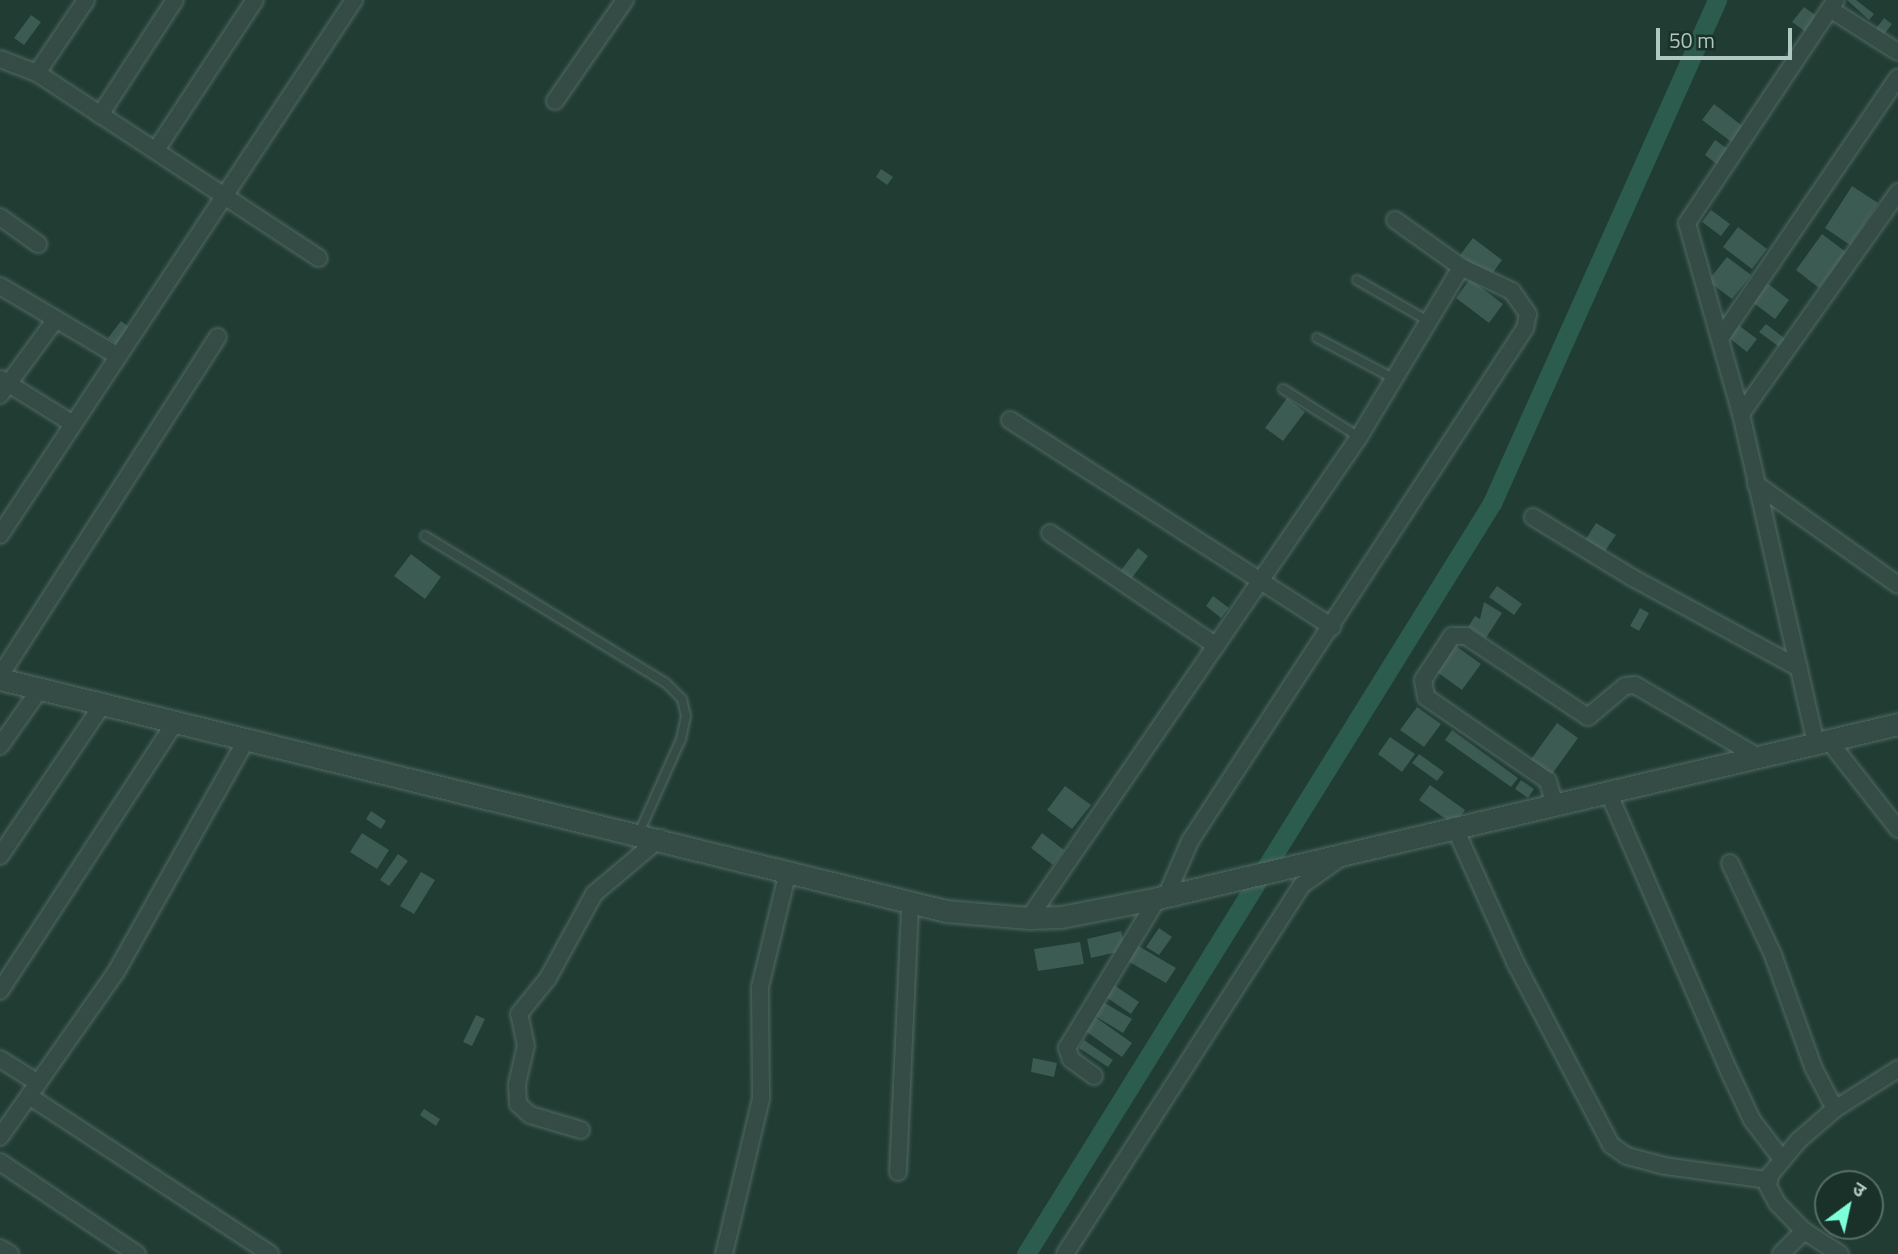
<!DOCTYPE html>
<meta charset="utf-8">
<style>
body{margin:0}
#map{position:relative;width:1898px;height:1254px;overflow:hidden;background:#203c33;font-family:"Titillium Web","Noto Sans Devanagari",sans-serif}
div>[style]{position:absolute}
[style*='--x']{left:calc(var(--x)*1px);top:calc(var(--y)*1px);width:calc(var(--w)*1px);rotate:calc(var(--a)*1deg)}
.canal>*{height:19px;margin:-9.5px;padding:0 9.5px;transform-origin:9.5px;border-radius:9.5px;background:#2c5c4d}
.building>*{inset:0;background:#3c5b53}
.roads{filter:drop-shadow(0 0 2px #526a62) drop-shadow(0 0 2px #526a62)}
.service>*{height:8px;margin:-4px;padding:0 4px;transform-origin:4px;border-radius:4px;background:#344c45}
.minor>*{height:16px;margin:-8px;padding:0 8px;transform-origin:8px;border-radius:8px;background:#344c45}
.tertiary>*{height:21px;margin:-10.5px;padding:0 10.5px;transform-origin:10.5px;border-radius:10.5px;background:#344c45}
span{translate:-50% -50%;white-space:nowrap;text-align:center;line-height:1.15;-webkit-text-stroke:6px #1a3129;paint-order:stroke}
.north{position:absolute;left:1814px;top:1170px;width:70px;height:70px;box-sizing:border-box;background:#1a3129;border:2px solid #566d66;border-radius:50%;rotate:33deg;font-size:19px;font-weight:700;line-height:28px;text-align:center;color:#afc8c1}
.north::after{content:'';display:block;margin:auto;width:24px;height:32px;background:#7dffda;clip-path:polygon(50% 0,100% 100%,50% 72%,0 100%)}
.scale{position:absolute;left:1656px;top:28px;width:136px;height:32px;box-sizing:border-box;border:4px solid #afc8c1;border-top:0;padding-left:9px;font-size:21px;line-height:24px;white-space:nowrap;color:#afc8c1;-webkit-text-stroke:5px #1a3129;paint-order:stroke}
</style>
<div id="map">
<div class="canal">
<div style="--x:1026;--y:1254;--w:884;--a:-58.18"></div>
<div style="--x:1492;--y:503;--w:551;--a:-65.9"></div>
</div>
<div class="building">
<div style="clip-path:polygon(1847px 0,1856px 0,1874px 14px,1869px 20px)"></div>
<div style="clip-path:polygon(1804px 7px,1818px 17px,1806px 32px,1792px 22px)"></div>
<div style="clip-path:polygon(31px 15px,41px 22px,24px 45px,14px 38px)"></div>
<div style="clip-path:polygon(1884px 18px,1892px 24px,1883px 36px,1875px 30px)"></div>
<div style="clip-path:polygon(1714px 104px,1745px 128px,1733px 143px,1702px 120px)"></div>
<div style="clip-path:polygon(1715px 140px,1729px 150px,1718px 165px,1705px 155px)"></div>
<div style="clip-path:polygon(881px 169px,893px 177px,887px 185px,876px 177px)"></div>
<div style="clip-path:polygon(1852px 186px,1878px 203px,1850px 245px,1825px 228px)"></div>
<div style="clip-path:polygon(1711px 210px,1730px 224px,1721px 236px,1702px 222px)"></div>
<div style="clip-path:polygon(1738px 227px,1767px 249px,1752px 269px,1723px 247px)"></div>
<div style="clip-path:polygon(1822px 234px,1846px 252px,1819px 288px,1796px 270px)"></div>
<div style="clip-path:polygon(1473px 238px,1502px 260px,1489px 278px,1460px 255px)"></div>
<div style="clip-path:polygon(1727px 257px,1751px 275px,1732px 299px,1708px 281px)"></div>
<div style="clip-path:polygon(1470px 279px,1503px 304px,1489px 323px,1456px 298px)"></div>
<div style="clip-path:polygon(1766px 282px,1789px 300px,1775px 319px,1751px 301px)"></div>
<div style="clip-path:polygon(121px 321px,129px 327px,117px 344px,108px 338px)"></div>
<div style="clip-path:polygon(1737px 324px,1757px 339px,1747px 352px,1728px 337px)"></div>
<div style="clip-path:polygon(1766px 324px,1788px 341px,1782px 349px,1759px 332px)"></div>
<div style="clip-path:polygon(1287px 398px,1305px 412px,1283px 441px,1265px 428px)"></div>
<div style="clip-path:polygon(1596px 523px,1616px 535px,1603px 554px,1584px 542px)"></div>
<div style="clip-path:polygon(1138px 548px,1148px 556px,1129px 582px,1118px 574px)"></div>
<div style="clip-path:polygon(411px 554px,441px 577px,425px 599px,394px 576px)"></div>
<div style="clip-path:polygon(1497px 586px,1522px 604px,1514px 615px,1489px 597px)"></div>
<div style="clip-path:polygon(1213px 596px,1229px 608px,1221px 618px,1206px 606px)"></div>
<div style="clip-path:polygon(1484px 602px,1502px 613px,1486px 638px,1468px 627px,1475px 616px,1480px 619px)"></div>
<div style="clip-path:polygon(1640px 608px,1649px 613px,1639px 631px,1630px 626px)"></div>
<div style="clip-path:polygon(1456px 646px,1481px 664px,1462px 690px,1437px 672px)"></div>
<div style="clip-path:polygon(1417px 707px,1441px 724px,1424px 747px,1400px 730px)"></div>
<div style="clip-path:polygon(1557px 723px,1578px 738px,1550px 777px,1529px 762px)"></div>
<div style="clip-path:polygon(1452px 730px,1518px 778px,1511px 787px,1445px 740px)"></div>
<div style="clip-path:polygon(1390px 737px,1415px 754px,1402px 772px,1378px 754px)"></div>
<div style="clip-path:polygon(1419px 754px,1444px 772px,1437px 781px,1412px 763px)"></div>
<div style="clip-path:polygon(1521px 780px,1534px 789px,1528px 798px,1515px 789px)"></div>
<div style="clip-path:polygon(1430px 785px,1465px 810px,1454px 825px,1419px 800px)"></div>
<div style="clip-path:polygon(1065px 786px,1091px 805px,1072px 829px,1047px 810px)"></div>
<div style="clip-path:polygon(371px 811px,386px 821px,381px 829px,366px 819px)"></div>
<div style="clip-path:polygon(362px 833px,389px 850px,377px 869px,350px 852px)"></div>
<div style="clip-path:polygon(1042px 833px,1064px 850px,1053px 865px,1031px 848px)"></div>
<div style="clip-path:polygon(398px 854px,408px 861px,389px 886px,380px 880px)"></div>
<div style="clip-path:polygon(421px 872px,435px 880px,414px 914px,400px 906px)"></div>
<div style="clip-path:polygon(1159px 928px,1172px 937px,1159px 955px,1146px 947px)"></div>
<div style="clip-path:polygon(1121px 931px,1126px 950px,1091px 958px,1087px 939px)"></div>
<div style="clip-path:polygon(1080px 942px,1084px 964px,1038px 971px,1034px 949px)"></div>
<div style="clip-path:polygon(1135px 944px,1176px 968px,1166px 983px,1126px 960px)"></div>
<div style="clip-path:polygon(1108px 981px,1139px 1002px,1131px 1014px,1100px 993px)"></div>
<div style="clip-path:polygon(1103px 1002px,1132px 1019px,1123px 1033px,1095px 1016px)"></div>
<div style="clip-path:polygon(476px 1015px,485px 1019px,472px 1046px,463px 1042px)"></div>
<div style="clip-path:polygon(1094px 1016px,1132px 1043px,1122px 1057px,1084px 1030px)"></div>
<div style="clip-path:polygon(1084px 1040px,1113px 1060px,1108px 1067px,1079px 1048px)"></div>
<div style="clip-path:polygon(1033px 1058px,1057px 1063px,1054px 1077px,1031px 1072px)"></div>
<div style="clip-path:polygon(424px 1109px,440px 1119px,436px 1126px,420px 1115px)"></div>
</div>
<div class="roads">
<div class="service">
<div style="--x:1357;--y:280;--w:84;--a:29.9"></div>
<div style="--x:1317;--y:338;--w:86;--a:27.8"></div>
<div style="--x:1283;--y:389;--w:90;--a:32.3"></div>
<div style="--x:425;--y:536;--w:282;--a:31.4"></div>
<div style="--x:666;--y:683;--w:23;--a:45"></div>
<div style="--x:682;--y:699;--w:17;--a:77"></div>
<div style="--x:686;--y:716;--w:24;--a:102"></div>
<div style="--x:681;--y:739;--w:103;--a:114.1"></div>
</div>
<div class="minor">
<div style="--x:1830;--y:9;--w:80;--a:32.3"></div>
<div style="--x:0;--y:59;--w:40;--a:21"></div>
<div style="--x:37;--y:73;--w:337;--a:33.3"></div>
<div style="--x:37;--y:73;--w:88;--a:-56.1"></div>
<div style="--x:555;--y:101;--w:123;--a:-55.3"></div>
<div style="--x:100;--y:115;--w:137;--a:-56.9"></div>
<div style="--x:156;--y:150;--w:180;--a:-56.6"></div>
<div style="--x:0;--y:217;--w:47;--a:35.4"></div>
<div style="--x:0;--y:286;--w:137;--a:30.7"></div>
<div style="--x:1721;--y:337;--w:314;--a:-55.7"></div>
<div style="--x:1;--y:379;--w:85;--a:32"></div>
<div style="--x:0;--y:395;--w:94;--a:-53.6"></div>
<div style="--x:1741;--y:414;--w:272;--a:-54.7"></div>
<div style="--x:1010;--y:420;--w:383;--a:32.7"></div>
<div style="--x:1756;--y:484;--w:174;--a:35.4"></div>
<div style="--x:1533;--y:517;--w:117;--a:31.4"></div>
<div style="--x:1633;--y:578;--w:189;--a:28.5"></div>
<div style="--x:1050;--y:533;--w:201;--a:34.2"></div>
<div style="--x:0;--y:535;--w:642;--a:-56.51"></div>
<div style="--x:0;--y:676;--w:403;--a:-57.3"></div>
<div style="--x:1829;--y:741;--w:112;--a:51.9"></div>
<div style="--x:1816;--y:744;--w:338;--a:-102.8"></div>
<div style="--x:1741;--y:414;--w:198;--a:-105.8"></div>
<div style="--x:1687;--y:223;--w:268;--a:-56.3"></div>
<div style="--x:0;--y:746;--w:70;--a:-54.9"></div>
<div style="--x:1609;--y:794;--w:300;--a:66.6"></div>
<div style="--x:1728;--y:1069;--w:56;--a:64.8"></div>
<div style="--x:1752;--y:1120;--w:48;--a:52.7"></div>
<div style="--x:1554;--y:802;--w:22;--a:-106"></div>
<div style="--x:1548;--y:781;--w:148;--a:-145.5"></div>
<div style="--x:1426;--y:697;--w:17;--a:-100"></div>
<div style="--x:1423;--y:680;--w:53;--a:-56.6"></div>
<div style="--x:1452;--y:636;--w:14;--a:0"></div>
<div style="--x:1466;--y:636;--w:146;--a:33.6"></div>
<div style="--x:1588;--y:717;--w:48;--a:-40"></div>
<div style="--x:1625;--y:686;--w:10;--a:-6"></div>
<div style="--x:1635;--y:685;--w:145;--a:30.3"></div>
<div style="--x:1454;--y:826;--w:149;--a:65.8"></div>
<div style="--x:1515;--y:962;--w:207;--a:62.3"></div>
<div style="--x:1611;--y:1145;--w:19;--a:35"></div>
<div style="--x:1627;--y:1156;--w:38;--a:15"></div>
<div style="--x:1664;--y:1166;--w:105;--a:7.7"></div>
<div style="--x:0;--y:856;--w:184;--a:-55.9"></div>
<div style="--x:1730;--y:863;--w:102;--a:64.9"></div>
<div style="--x:1773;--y:955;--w:119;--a:70.3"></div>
<div style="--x:1813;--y:1067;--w:47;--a:62.4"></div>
<div style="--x:1167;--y:894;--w:58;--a:-66.5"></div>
<div style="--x:1190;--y:841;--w:613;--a:-56.85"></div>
<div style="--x:1525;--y:328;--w:14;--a:-78"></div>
<div style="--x:1528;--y:314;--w:28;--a:-125"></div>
<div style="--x:1512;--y:291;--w:56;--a:-154.8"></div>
<div style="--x:1461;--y:267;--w:81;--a:-144.5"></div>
<div style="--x:1029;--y:918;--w:583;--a:-55.55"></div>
<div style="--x:1359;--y:437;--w:198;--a:-59"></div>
<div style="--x:0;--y:991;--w:320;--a:-56.9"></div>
<div style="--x:0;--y:1059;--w:45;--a:32.3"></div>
<div style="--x:1094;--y:1076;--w:29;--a:-144"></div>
<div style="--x:1071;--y:1059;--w:12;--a:-110"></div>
<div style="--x:1067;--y:1048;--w:175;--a:-58.8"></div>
<div style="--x:29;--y:1096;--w:288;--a:33.2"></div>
<div style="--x:581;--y:1130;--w:53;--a:-163.6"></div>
<div style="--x:530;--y:1115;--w:16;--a:-137"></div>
<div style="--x:518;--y:1104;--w:20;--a:-93"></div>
<div style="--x:517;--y:1084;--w:39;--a:-77"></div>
<div style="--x:526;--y:1046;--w:33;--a:-102"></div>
<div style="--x:519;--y:1014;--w:46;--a:-51.1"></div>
<div style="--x:548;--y:978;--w:96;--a:-61.3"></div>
<div style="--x:594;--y:894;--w:87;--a:-40.3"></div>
<div style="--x:0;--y:1137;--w:202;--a:-54.9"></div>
<div style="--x:116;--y:972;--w:266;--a:-60.7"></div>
<div style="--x:0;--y:1162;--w:165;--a:33.9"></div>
<div style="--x:898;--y:1172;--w:269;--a:-87.4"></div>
<div style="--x:0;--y:1248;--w:12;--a:31"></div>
<div style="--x:724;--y:1254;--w:159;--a:-76.6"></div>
<div style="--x:761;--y:1099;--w:112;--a:-90.5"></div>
<div style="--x:760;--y:987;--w:119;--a:-76.4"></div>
<div style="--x:1065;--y:1254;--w:439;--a:-57.3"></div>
<div style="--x:1302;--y:885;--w:42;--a:-35.2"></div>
<div style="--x:1781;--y:1254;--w:33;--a:-45"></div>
<div style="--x:1840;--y:1254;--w:43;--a:-147.4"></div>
<div style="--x:1804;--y:1231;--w:39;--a:-134"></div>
<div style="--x:1777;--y:1203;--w:19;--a:-118"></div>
<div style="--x:1768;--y:1186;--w:11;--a:-80"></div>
<div style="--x:1770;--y:1175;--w:44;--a:-50.5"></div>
<div style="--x:1798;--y:1141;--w:49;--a:-40.9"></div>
<div style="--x:1835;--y:1109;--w:75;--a:-32.4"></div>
</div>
<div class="tertiary">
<div style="--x:0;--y:679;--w:974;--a:13.78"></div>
<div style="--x:946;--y:911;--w:83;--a:4.8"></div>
<div style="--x:1029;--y:918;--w:32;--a:-2"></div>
<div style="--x:1061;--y:917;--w:99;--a:-11.1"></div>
<div style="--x:1158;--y:898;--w:760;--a:-13.23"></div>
</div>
</div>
<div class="north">उ</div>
<div class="scale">50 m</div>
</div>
